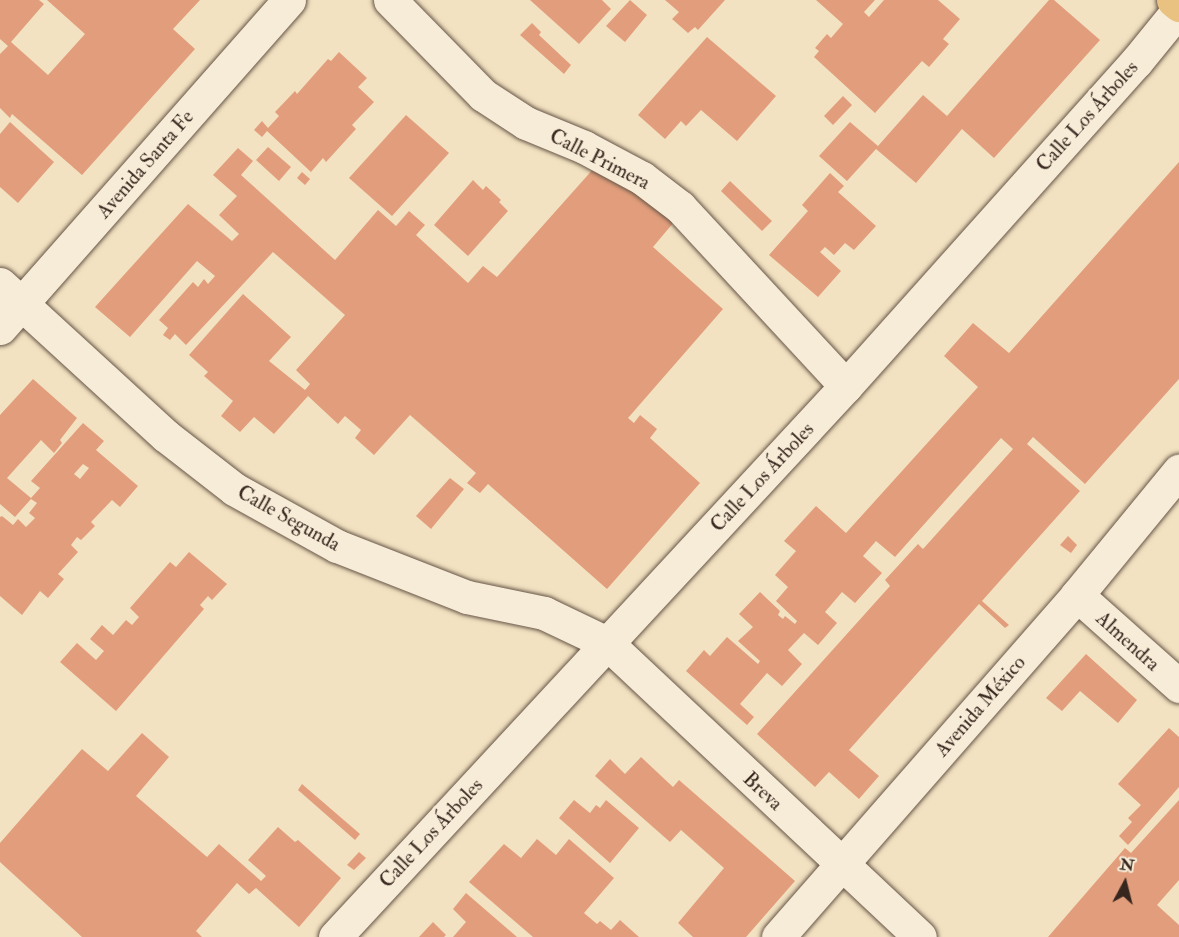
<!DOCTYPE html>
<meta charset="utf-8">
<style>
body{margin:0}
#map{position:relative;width:1179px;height:937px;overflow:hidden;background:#f2e2c1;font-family:"IM FELL Double Pica",serif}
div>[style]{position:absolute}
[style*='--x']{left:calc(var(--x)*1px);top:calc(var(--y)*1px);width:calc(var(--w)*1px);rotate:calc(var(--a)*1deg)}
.building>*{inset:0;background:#e29e7c}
.roads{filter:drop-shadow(0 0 2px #665547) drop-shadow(0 0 2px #665547)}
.street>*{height:33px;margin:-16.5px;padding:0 16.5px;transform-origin:16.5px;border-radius:16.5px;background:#f7ecd7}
.primary>*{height:33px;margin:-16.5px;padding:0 16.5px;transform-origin:16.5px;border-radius:16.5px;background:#e9c180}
span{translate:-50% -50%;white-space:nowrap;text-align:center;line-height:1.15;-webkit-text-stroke:6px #f7ecd7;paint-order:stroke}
.street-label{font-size:20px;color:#37261e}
.north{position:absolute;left:1095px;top:853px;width:60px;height:60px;-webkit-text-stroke:4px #f7ecd7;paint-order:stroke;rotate:7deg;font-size:16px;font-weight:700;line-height:24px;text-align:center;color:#37261e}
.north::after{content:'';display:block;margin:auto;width:21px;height:27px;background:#37261e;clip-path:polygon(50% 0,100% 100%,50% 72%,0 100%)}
</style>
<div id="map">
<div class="building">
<div style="clip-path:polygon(0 0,39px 0,44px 4px,11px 42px,48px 75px,85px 34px,47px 0,200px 0,173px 29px,195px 49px,82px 175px,12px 114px,10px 118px,0 108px,0 54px,8px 46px,0 39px)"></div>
<div style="clip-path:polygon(530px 0,602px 0,611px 9px,579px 44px)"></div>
<div style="clip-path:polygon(630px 0,647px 15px,625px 42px,606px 26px)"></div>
<div style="clip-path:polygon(665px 0,725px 0,698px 30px,695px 27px,688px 33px,672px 19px,679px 12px)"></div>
<div style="clip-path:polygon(816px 0,875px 0,864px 12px,869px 17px,884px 0,938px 0,960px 19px,943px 39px,949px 44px,929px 67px,922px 61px,875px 113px,814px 57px,819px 51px,815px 48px,827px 34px,831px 38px,843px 24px)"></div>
<div style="clip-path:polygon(1049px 0,1054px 0,1100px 40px,994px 158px,962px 129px,916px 183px,876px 149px,847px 181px,819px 156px,850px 122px,878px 146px,923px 95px,947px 116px)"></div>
<div style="clip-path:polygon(532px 23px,541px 32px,539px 35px,571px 65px,564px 74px,520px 35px)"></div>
<div style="clip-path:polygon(707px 37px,776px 96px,737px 141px,701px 110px,686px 126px,681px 121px,665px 139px,638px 115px)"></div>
<div style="clip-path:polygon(339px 52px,367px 78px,358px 87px,374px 102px,352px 125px,356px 129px,326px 162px,323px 158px,311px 172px,267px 131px,262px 137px,254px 130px,262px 121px,268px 128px,279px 116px,275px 112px,295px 91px,297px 94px,328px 59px,331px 61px)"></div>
<div style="clip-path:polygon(843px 96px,852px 105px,833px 125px,824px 116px)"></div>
<div style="clip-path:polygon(406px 115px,449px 153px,392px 216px,349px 178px)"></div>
<div style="clip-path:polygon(10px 122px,54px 162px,18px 203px,0 187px,0 134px)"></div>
<div style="clip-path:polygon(268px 147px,291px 167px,279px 181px,256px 160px)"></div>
<div style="clip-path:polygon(238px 148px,253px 161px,241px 175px,335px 260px,378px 210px,396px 226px,409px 211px,425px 225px,416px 235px,468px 283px,483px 266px,497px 277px,603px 158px,674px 222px,653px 247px,723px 309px,628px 418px,634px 423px,640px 415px,657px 429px,650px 438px,700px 483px,607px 589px,488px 484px,480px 493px,467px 483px,476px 473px,410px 415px,374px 455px,355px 438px,361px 430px,345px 416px,338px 424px,308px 396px,274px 434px,254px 417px,240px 432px,221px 416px,233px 401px,204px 376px,208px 372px,189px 355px,243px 294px,291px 337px,269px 361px,305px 390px,310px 384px,296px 370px,345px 315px,273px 252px,186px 345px,175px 334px,170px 340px,163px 335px,168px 328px,159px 320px,193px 282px,198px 287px,204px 279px,208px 284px,215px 276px,197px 261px,130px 337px,95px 307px,188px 204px,232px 241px,239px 234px,219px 215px,237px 196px,213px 175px)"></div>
<div style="clip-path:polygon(1179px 162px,1179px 379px,1085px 484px,1033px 437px,1027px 444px,1080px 491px,982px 601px,1009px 625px,1005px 628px,979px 604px,849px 750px,879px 776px,859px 799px,829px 772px,815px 787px,757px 734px,890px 586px,885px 580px,918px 544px,923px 549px,1013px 449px,1001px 438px,895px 557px,876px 541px,863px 556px,882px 573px,855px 603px,842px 592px,825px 612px,837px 623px,818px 645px,804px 633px,788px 650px,802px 664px,782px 686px,767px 673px,740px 704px,754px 717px,747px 725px,686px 671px,704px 650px,710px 656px,727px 637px,758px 664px,760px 661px,738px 641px,753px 627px,739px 614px,760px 592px,780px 611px,778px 615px,783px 619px,785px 616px,795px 624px,797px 621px,776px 601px,788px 587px,775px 575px,796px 551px,784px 541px,816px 506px,846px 533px,978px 387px,944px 356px,973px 323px,1009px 353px)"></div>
<div style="clip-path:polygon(302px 172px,310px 179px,305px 185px,297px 178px)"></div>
<div style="clip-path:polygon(830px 173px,844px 186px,838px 192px,876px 226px,854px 250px,845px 243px,834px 255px,825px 247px,820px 252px,841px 271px,818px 297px,769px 255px,808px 211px,802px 205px)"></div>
<div style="clip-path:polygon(473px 180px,483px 190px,486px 186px,501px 200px,499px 202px,508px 211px,468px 256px,434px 225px)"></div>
<div style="clip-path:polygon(730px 181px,772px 221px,762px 231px,721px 191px)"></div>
<div style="clip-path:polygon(evenodd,33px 379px,77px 418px,60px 440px,62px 443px,54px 453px,41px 440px,7px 478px,31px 498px,40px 488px,31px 481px,83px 423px,104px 441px,96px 450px,138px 486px,120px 507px,112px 500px,91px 522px,95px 526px,81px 540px,77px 537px,71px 545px,78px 552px,58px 574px,64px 579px,48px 598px,40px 591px,22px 615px,0 596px,0 517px,2px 516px,13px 525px,18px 519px,26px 527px,35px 518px,29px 513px,37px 503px,31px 499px,15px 517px,0 504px,0 415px,33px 379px,83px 464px,89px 468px,80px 479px,74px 474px,83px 464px)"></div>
<div style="clip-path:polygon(450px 478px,464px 489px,431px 529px,416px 516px)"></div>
<div style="clip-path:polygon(1068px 536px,1077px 545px,1071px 553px,1060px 545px)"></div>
<div style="clip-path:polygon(189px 552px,227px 584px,212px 600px,208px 596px,200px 605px,204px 609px,116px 711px,60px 662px,77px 643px,96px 660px,104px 651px,90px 639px,102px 625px,113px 635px,126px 620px,132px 625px,139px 617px,130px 608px,170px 562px,176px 567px)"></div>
<div style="clip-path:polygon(1086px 654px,1137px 700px,1118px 723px,1080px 691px,1062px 711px,1046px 698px)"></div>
<div style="clip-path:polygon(1169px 728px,1179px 737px,1179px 787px,1128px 845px,1119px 836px,1132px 822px,1128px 818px,1141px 805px,1118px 784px)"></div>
<div style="clip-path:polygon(142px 733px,169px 757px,136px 796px,207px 857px,219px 844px,261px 881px,266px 876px,248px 860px,278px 827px,295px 842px,298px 840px,341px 878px,299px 927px,256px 888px,249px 894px,237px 883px,196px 931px,202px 937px,82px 937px,0 862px,0 843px,82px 749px,108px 771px)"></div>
<div style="clip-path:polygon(641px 757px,673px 787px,679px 780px,795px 881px,746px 937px,693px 937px,678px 923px,724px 868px,681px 830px,670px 842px,595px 776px,610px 759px,625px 774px)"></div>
<div style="clip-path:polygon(302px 784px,360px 834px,355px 840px,298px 790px)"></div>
<div style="clip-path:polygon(574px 800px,590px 813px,596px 805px,600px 808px,606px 800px,639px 828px,610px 863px,559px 818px)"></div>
<div style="clip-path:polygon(1179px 800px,1179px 880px,1157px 905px,1179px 925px,1179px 937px,1048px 937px,1125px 848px,1131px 853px)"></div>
<div style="clip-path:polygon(537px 839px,556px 855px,569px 839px,614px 878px,584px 913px,597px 924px,600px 921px,611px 930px,620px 920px,639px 937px,533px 937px,469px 882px,504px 844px,521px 858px)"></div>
<div style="clip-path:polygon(359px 852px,366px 858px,354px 870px,347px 865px)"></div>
<div style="clip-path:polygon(466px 893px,517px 937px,453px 937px,466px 922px,453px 909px)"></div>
<div style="clip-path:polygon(433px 922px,446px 935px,444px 937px,419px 937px)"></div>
</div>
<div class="roads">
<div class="street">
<div style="--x:390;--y:0;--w:133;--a:45.6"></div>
<div style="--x:483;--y:95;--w:51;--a:33.1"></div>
<div style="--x:526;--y:123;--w:63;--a:22.5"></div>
<div style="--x:584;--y:147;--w:66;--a:28.1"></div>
<div style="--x:642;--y:178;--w:48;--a:37.3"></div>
<div style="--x:680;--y:207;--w:244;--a:47.2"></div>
<div style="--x:0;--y:284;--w:225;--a:42.5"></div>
<div style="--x:166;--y:436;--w:86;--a:37.9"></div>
<div style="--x:234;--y:489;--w:118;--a:29"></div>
<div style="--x:337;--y:546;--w:140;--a:21.4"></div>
<div style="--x:467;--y:597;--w:79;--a:11.7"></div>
<div style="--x:544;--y:613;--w:70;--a:25.5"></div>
<div style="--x:607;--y:643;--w:429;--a:43.2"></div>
<div style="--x:0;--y:328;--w:437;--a:-48.6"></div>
<div style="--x:1077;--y:595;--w:137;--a:41.7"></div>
<div style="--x:335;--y:937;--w:751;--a:-47.16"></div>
<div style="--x:846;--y:386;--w:435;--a:-48.2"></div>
<div style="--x:1136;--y:62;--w:68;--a:-50.9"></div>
<div style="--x:778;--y:937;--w:454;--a:-48.8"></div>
<div style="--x:1077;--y:595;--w:161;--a:-50.6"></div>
</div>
<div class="primary">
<div style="--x:1173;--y:0;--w:8;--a:40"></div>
</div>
</div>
<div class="street-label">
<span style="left:1087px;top:116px;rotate:-48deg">Calle Los Árboles</span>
<span style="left:600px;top:159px;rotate:27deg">Calle Primera</span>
<span style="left:145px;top:164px;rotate:-49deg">Avenida Santa Fe</span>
<span style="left:762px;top:477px;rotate:-47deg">Calle Los Árboles</span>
<span style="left:289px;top:518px;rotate:29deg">Calle Segunda</span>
<span style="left:1128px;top:641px;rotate:42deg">Almendra</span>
<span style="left:980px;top:706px;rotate:-49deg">Avenida México</span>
<span style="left:763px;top:791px;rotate:43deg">Breva</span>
<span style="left:431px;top:833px;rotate:-47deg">Calle Los Árboles</span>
</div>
<div class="north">N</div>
</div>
